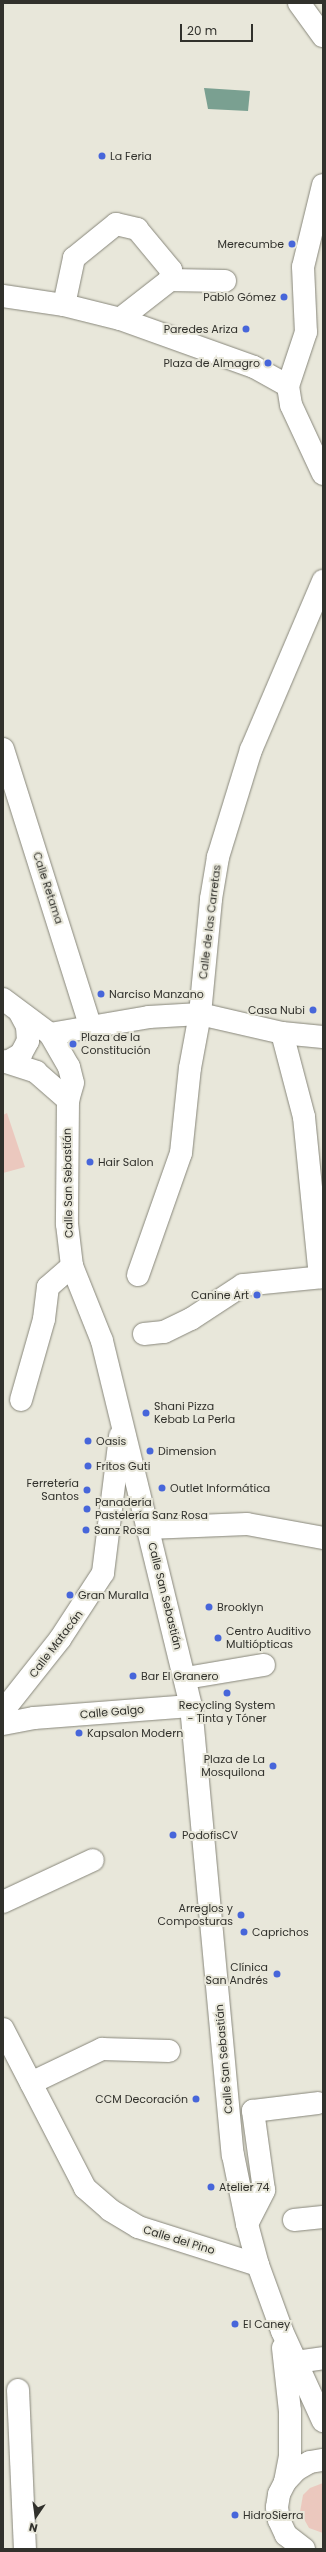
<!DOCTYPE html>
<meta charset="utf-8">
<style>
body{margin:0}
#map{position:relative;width:326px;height:2552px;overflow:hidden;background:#e8e7da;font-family:Poppins,sans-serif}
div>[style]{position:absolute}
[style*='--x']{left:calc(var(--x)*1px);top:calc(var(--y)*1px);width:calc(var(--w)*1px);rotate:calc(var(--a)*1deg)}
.green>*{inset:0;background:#ebc8be}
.water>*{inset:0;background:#7aa091}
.roads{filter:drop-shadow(0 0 1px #88877b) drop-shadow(0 0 1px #88877b)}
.minor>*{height:22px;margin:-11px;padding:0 11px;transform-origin:11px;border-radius:11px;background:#fff}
.major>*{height:22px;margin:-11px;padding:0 11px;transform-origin:11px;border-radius:11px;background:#fff}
.dots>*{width:11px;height:11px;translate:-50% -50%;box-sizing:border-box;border:2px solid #e8e7da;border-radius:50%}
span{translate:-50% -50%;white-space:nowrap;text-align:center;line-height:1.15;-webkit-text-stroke:4px #e8e7da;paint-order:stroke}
.poi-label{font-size:11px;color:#31312c}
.left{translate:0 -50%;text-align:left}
.right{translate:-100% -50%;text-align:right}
.street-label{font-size:11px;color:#31312c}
.frame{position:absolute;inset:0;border:4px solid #31312c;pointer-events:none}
.north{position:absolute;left:16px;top:2496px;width:40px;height:40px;-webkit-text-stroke:3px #e8e7da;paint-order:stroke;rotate:193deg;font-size:11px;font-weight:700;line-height:16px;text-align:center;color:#31312c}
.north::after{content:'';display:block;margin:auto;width:14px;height:18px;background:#31312c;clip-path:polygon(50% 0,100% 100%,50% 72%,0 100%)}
.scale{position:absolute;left:180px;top:24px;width:73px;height:18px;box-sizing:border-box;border:2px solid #31312c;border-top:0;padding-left:5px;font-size:12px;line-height:14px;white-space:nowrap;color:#31312c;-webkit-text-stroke:3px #e8e7da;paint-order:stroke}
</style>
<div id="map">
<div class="green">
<div style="clip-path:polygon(7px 1113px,25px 1167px,3px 1173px,3px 1115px)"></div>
<div style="clip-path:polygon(323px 2483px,323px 2533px,309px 2528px,300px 2512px,303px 2495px,310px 2488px)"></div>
</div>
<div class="water">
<div style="clip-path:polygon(204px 88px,250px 91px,248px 111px,208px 109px)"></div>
</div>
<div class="roads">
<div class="minor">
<div style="--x:299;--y:3;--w:41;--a:54"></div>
<div style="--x:323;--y:185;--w:84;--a:103.7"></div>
<div style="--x:303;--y:267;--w:65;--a:87.4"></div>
<div style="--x:306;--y:332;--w:57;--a:108.4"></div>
<div style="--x:288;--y:386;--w:19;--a:81"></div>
<div style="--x:291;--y:405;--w:76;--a:65.1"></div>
<div style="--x:170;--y:280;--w:55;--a:1"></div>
<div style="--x:3;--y:296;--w:62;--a:8.4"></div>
<div style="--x:64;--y:305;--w:58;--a:14"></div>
<div style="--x:120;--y:319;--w:142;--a:19.7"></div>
<div style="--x:254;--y:367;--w:39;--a:29"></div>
<div style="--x:64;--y:305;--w:48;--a:-78"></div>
<div style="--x:74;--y:258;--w:54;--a:-39"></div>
<div style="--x:116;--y:224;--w:22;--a:13"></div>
<div style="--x:137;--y:229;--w:53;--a:50.3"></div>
<div style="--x:171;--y:270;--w:10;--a:96"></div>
<div style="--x:170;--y:280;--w:63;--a:142"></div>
<div style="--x:3;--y:749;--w:293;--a:72.5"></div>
<div style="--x:3;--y:999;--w:59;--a:36.7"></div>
<div style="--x:50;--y:1034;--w:38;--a:60"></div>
<div style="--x:69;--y:1067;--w:16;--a:76"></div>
<div style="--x:73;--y:1083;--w:18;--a:106"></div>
<div style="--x:68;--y:1100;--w:124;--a:90.5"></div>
<div style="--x:67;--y:1224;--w:42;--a:83.2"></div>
<div style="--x:72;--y:1266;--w:81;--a:68.2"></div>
<div style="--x:102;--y:1341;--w:376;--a:76.3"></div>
<div style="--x:191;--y:1706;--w:451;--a:84.7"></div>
<div style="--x:233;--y:2155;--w:70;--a:78.5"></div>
<div style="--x:247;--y:2224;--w:42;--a:75"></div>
<div style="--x:258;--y:2265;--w:70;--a:70"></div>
<div style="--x:282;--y:2331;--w:99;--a:65.5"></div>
<div style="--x:282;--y:1033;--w:87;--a:75.3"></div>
<div style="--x:304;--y:1117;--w:161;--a:84.3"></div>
<div style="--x:50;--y:1034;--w:100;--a:-9.7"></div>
<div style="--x:149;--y:1017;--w:51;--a:-3.4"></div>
<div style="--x:200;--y:1014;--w:84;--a:13"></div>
<div style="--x:282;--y:1033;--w:41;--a:5.6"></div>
<div style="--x:3;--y:1061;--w:35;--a:18"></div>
<div style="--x:36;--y:1072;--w:43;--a:41.2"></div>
<div style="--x:9;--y:1061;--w:14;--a:-30"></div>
<div style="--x:21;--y:1054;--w:15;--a:-62"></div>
<div style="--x:28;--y:1041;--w:15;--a:-94"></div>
<div style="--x:27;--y:1026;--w:15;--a:-118"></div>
<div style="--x:138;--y:1275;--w:129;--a:-70.6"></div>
<div style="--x:181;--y:1153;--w:85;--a:-84"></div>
<div style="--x:190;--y:1068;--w:55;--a:-79.5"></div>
<div style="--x:200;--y:1014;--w:116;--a:-84.5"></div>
<div style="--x:211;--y:899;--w:43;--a:-80.5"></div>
<div style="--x:218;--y:857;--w:112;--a:-72.9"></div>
<div style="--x:251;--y:750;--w:184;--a:-66.9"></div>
<div style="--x:144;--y:1334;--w:20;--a:-6"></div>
<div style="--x:164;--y:1332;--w:30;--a:-26"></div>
<div style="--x:191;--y:1319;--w:62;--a:-33.2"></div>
<div style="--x:243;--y:1285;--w:80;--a:-5.7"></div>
<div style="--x:21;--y:1400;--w:84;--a:-74.1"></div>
<div style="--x:44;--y:1319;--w:32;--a:-83"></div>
<div style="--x:48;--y:1287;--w:32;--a:-41"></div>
<div style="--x:148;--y:1528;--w:99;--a:-2.3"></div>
<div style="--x:247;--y:1524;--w:77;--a:10.4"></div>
<div style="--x:186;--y:1678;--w:79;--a:-9.5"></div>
<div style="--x:3;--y:1711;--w:92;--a:-51.6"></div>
<div style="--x:60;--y:1639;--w:79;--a:-56.9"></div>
<div style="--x:103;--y:1573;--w:138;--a:-82.9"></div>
<div style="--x:3;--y:1724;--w:32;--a:-11"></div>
<div style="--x:34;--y:1718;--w:157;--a:-4.4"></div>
<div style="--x:3;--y:1902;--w:99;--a:-25"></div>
<div style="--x:3;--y:2029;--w:179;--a:62.7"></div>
<div style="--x:85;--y:2188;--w:33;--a:41"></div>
<div style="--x:110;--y:2210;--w:33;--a:31"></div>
<div style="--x:138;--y:2227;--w:126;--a:17.6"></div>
<div style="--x:31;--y:2083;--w:79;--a:-25.6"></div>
<div style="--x:102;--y:2049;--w:67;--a:1.7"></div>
<div style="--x:294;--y:2220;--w:29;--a:-6"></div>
<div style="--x:247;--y:2224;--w:38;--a:-63"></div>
<div style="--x:264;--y:2190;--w:80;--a:-97.9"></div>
<div style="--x:253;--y:2111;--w:65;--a:-7"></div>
<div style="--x:283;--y:2348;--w:63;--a:83.7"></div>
<div style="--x:290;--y:2411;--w:45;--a:90"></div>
<div style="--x:290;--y:2456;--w:26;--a:101"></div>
<div style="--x:296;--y:2362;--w:27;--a:-8"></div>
<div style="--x:18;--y:2390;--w:159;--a:87.5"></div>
</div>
<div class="major">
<div style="--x:304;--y:2549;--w:23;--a:-142"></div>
<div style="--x:286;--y:2535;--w:17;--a:-115"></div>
<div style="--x:279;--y:2520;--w:13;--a:-99"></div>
<div style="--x:277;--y:2507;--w:13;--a:-81"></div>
<div style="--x:279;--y:2494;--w:13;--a:-63"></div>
<div style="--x:285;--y:2482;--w:16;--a:-47"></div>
<div style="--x:296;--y:2470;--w:16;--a:-30"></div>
<div style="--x:310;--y:2462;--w:13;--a:-9"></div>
</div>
</div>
<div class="dots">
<div style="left:102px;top:156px;background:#4766da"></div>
<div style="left:292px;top:244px;background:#4766da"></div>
<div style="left:284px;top:297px;background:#4766da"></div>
<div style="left:246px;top:329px;background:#4766da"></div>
<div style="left:268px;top:363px;background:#4766da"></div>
<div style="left:101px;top:994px;background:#4766da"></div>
<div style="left:313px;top:1010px;background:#4766da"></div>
<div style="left:73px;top:1044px;background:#4766da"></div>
<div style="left:90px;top:1162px;background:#4766da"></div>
<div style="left:257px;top:1295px;background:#4766da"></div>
<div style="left:146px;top:1413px;background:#4766da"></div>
<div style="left:88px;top:1441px;background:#4766da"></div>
<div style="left:150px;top:1451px;background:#4766da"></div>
<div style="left:88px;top:1466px;background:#4766da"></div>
<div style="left:162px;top:1488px;background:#4766da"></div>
<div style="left:87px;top:1490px;background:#4766da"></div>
<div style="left:87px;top:1509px;background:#4766da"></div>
<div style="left:86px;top:1530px;background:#4766da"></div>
<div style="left:70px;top:1595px;background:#4766da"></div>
<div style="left:209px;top:1607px;background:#4766da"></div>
<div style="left:218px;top:1638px;background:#4766da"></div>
<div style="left:133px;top:1676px;background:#4766da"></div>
<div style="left:227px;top:1693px;background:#4766da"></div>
<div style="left:79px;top:1733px;background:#4766da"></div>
<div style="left:273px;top:1766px;background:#4766da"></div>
<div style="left:173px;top:1835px;background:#4766da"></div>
<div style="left:241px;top:1915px;background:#4766da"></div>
<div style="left:244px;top:1932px;background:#4766da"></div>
<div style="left:277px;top:1974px;background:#4766da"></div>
<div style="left:196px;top:2099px;background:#4766da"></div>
<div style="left:211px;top:2187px;background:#4766da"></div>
<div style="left:235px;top:2324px;background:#4766da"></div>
<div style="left:235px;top:2515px;background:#4766da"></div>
</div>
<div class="poi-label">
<span class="left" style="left:110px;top:156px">La Feria</span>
<span class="right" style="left:284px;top:244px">Merecumbe</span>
<span class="right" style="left:276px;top:297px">Pablo Gómez</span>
<span class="right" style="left:238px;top:329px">Paredes Ariza</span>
<span class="right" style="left:260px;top:363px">Plaza de Almagro</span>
<span class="left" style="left:109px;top:994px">Narciso Manzano</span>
<span class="right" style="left:305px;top:1010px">Casa Nubi</span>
<span class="left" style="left:81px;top:1044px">Plaza de la<br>Constitución</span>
<span class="left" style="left:98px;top:1162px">Hair Salon</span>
<span class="right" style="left:249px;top:1295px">Canine Art</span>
<span class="left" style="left:154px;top:1413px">Shani Pizza<br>Kebab La Perla</span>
<span class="left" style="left:96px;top:1441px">Oasis</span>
<span class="left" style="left:158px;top:1451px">Dimension</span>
<span class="left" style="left:96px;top:1466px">Fritos Guti</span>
<span class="right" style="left:79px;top:1490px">Ferretería<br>Santos</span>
<span class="left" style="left:170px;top:1488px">Outlet Informática</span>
<span class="left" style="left:95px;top:1509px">Panadería<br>Pastelería Sanz Rosa</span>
<span class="left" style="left:94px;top:1530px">Sanz Rosa</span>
<span class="left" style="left:78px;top:1595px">Gran Muralla</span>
<span class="left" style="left:217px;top:1607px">Brooklyn</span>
<span class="left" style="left:226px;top:1638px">Centro Auditivo<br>Multiópticas</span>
<span class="left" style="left:141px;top:1676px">Bar El Granero</span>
<span style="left:227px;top:1712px">Recycling System<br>- Tinta y Tóner</span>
<span class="left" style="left:87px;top:1733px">Kapsalon Modern</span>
<span class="right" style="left:265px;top:1766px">Plaza de La<br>Mosquilona</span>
<span class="left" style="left:182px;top:1835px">PodofisCV</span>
<span class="right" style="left:233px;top:1915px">Arreglos y<br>Composturas</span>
<span class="left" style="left:252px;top:1932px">Caprichos</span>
<span class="right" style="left:268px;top:1974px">Clínica<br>San Andrés</span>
<span class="right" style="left:188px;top:2099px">CCM Decoración</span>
<span class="left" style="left:219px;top:2187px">Atelier 74</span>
<span class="left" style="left:243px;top:2324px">El Caney</span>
<span class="left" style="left:243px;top:2515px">HidroSierra</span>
</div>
<div class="street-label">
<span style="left:48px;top:888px;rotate:72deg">Calle Retama</span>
<span style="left:210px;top:922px;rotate:-83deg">Calle de las Carretas</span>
<span style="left:68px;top:1183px;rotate:-91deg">Calle San Sebastián</span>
<span style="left:165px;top:1596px;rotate:76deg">Calle San Sebastián</span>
<span style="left:56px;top:1644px;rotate:-53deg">Calle Matacán</span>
<span style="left:112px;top:1712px;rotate:-5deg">Calle Galgo</span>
<span style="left:224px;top:2059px;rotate:-95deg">Calle San Sebastián</span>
<span style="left:179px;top:2240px;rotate:17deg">Calle del Pino</span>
</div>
<div class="frame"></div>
<div class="north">N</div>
<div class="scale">20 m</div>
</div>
